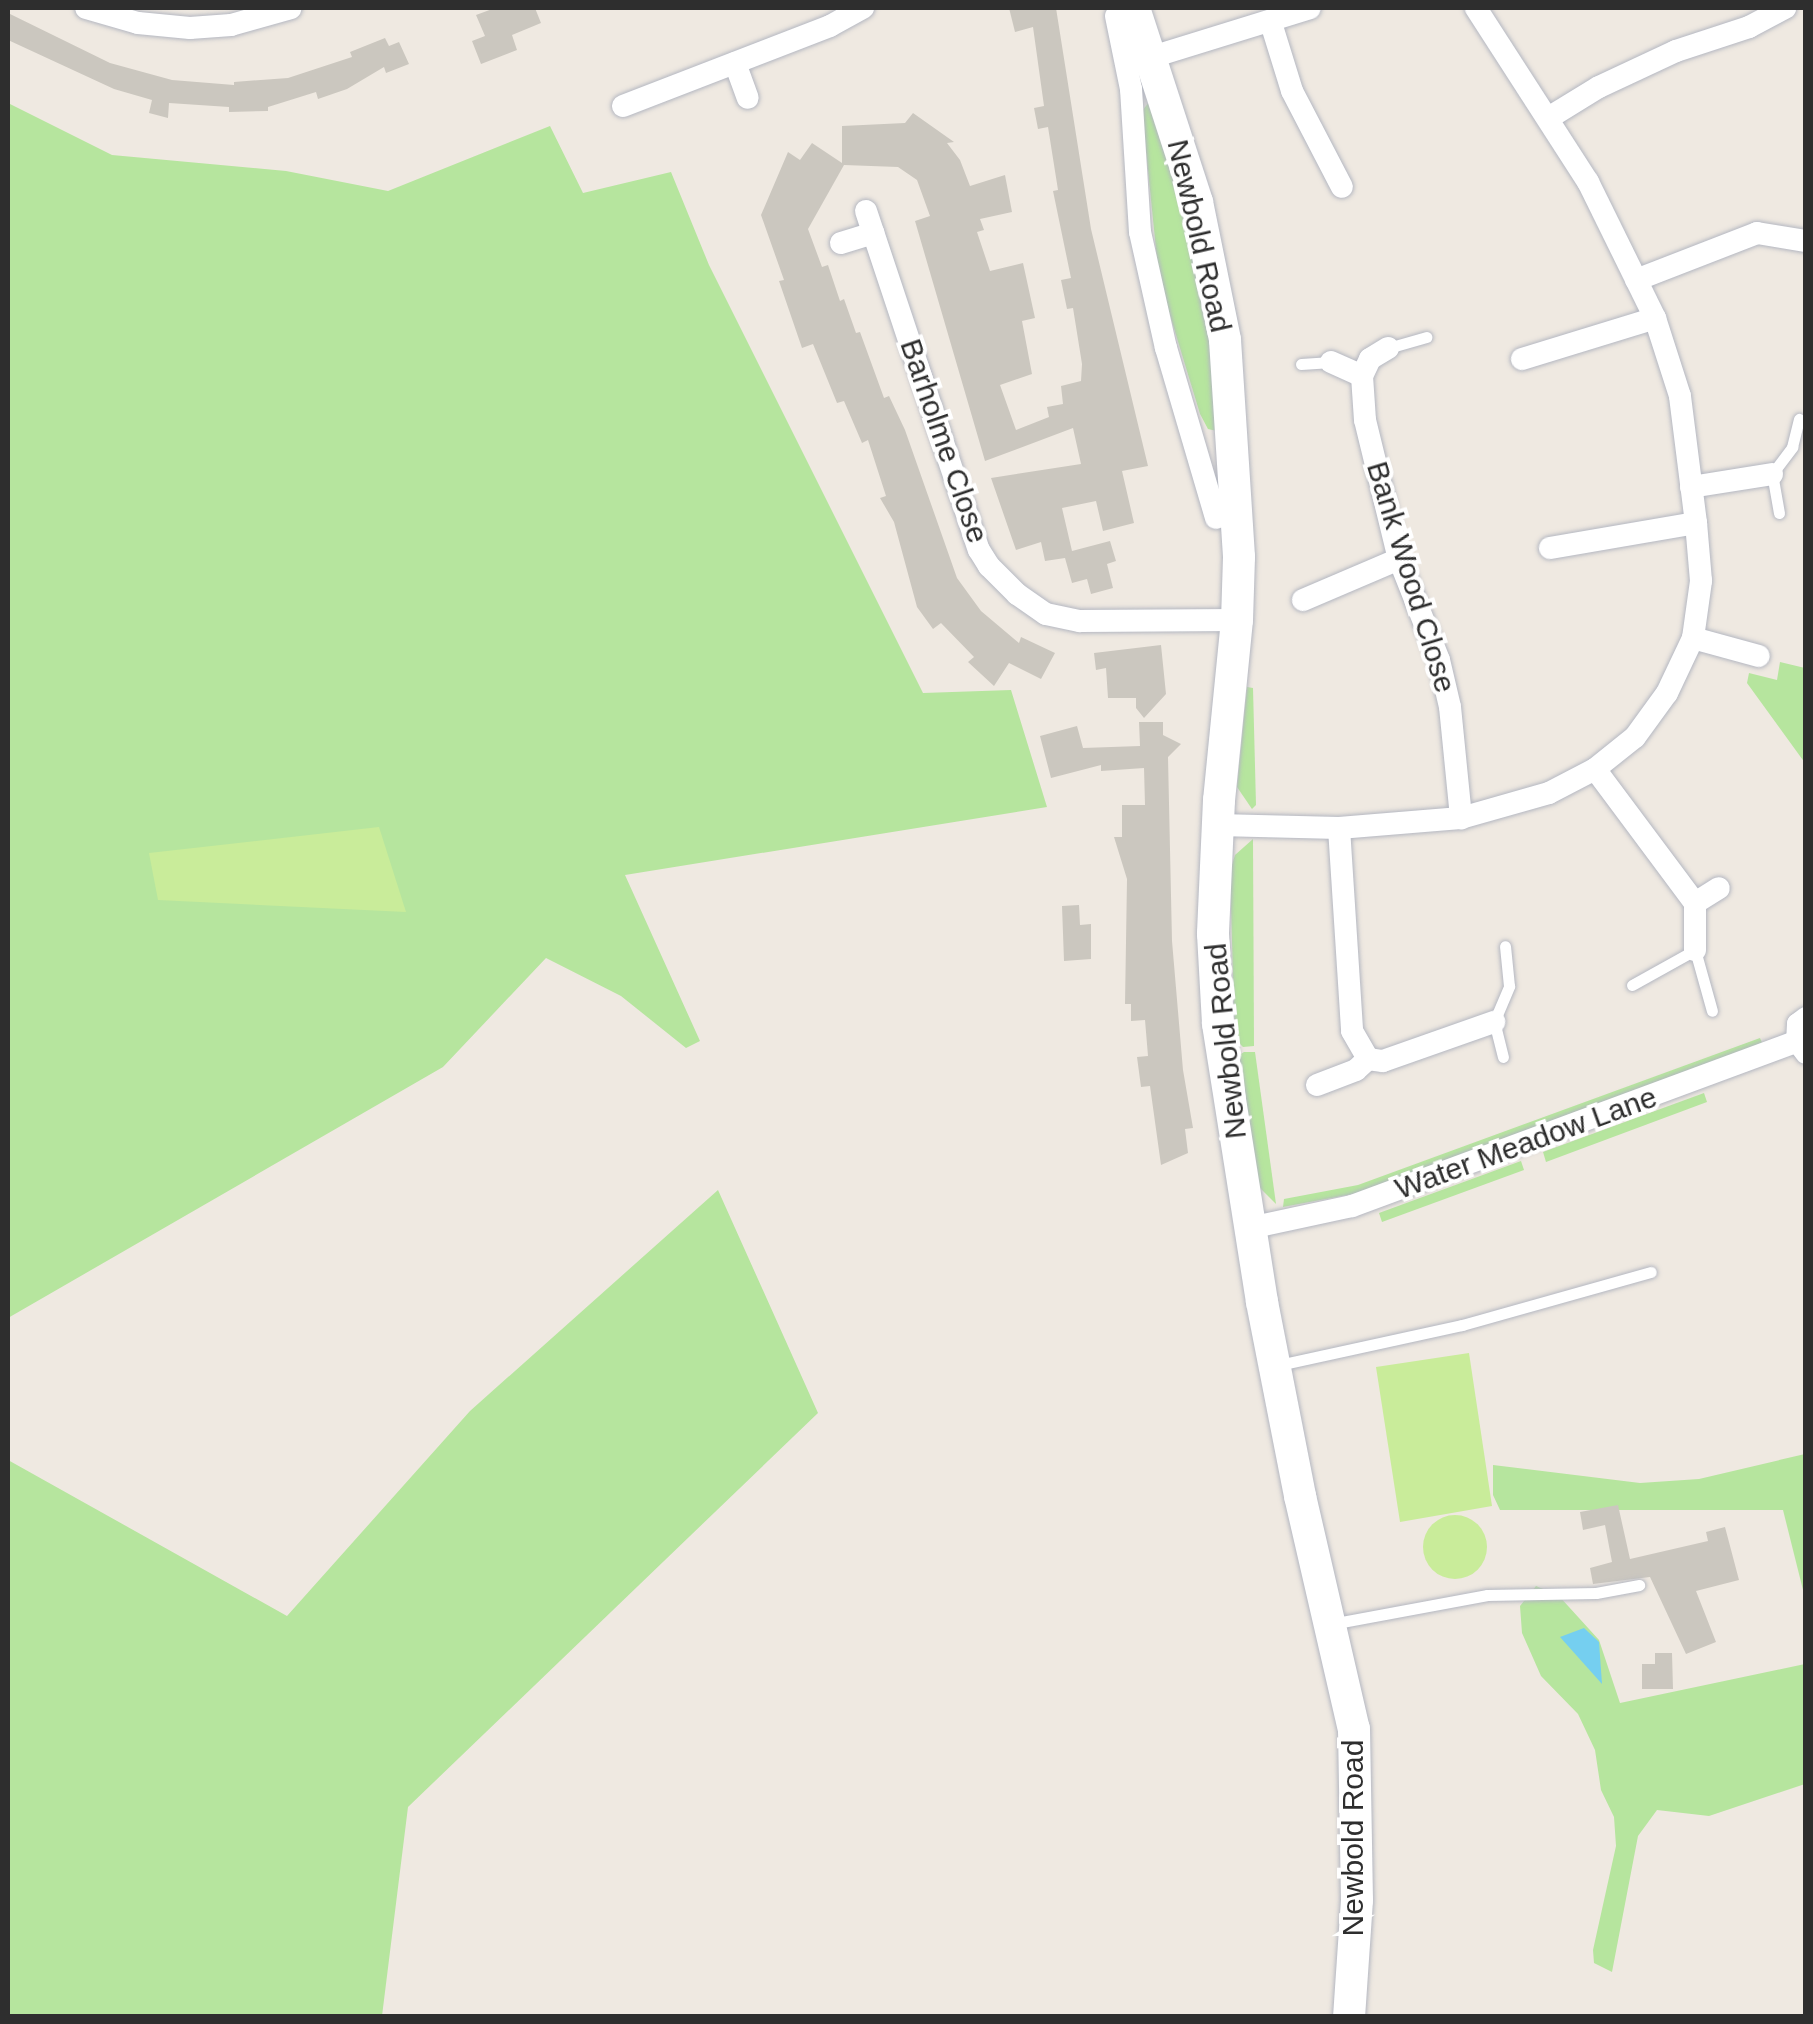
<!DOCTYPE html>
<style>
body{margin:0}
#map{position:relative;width:1813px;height:2024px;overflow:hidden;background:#efe9e1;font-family:Arial,sans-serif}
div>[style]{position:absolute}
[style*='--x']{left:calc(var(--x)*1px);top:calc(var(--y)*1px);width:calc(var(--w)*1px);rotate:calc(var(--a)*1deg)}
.green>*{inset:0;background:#b6e59e}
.pitch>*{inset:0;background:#c9ec9a}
.round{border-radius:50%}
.water>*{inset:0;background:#75cff0}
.building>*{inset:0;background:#cbc7bf}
.roads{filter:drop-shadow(0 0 2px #b4b7c1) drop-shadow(0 0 2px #b4b7c1)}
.lane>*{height:11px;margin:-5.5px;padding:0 5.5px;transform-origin:5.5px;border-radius:5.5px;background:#fff}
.street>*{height:22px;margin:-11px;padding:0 11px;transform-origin:11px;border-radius:11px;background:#fff}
.secondary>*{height:32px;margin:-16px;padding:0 16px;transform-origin:16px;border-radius:16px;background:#fff}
span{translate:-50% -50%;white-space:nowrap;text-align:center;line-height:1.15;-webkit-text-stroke:8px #fff;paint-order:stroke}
.street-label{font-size:30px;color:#2e2e2e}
.frame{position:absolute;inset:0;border:10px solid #2e2e2e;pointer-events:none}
</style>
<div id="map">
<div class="green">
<div style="clip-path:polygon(1149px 102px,1154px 102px,1205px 290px,1217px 431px,1208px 429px,1200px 414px,1159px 279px,1142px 111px)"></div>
<div style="clip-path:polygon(8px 103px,112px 155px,286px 171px,388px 191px,550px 126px,583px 193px,671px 172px,709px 265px,923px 693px,1011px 690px,1047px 807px,625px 875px,700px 1041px,686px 1048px,621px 996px,546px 958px,443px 1067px,8px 1318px)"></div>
<div style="clip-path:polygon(1780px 662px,1805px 668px,1805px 763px,1747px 683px,1749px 673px,1777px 680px)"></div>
<div style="clip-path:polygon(1247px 687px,1253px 688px,1256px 805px,1252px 809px,1237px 787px)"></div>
<div style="clip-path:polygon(1253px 839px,1254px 1046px,1243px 1047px,1237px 1041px,1234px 1013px,1230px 871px,1235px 855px)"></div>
<div style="clip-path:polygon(1760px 1038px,1764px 1047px,1374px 1190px,1283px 1207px,1284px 1199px,1358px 1185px)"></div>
<div style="clip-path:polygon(1244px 1052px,1255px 1052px,1276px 1204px,1259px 1187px,1238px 1056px)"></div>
<div style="clip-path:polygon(1704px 1093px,1707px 1102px,1546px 1162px,1543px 1152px)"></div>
<div style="clip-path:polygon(1521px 1161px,1524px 1170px,1382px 1222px,1379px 1213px)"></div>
<div style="clip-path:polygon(718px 1190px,818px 1413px,408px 1807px,382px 2016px,8px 2016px,8px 1460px,287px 1616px,470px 1411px)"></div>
<div style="clip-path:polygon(1805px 1454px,1805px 1598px,1783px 1510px,1500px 1510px,1493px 1495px,1493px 1465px,1640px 1483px,1699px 1479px)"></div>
<div style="clip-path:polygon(1536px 1586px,1559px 1596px,1599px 1640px,1620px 1703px,1805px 1664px,1805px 1784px,1709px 1816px,1657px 1810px,1638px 1836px,1612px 1972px,1594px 1963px,1593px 1950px,1616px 1846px,1614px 1817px,1601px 1790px,1595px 1750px,1578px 1714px,1541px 1676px,1522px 1633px,1520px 1606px)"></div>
</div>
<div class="pitch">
<div style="clip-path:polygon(379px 827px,406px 912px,158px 900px,149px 853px)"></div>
<div style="clip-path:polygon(1469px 1353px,1492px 1506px,1400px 1522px,1376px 1367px)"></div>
<div class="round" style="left:1423px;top:1515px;width:64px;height:64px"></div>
</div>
<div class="water">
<div style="clip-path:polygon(1584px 1628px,1599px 1642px,1602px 1684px,1560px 1637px)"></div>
</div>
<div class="building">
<div style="clip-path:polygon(495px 8px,535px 8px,541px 23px,512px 35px,517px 50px,481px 64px,472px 41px,485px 36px,476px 15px)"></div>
<div style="clip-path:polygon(1009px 8px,1056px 8px,1091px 229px,1148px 466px,1122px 471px,1134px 523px,1103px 531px,1096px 501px,1062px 508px,1072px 551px,1110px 541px,1116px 561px,1107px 564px,1113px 588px,1091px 594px,1087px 579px,1072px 583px,1065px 558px,1045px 561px,1041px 542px,1016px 550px,991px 478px,1081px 464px,1073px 428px,985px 461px,915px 221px,930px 216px,917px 180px,898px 167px,844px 165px,808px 229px,822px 267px,828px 265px,840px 301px,844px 299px,856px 333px,860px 332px,884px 398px,889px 396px,905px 430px,957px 578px,981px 611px,1019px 643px,1021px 637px,1055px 653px,1041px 679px,1009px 663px,994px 686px,968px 662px,974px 657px,941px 623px,933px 629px,917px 607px,894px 522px,880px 498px,886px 496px,868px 440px,862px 443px,844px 401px,837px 403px,813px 344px,802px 348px,779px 281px,784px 280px,761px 215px,788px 152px,800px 160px,812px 143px,842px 163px,842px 126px,905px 123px,913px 113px,954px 142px,947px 143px,960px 160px,970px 186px,1005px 175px,1012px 212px,980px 219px,984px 230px,977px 232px,990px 271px,1023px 263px,1035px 318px,1022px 321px,1032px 374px,1000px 385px,1016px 430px,1049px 417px,1047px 407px,1063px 404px,1061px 386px,1081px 381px,1082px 364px,1073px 308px,1067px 309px,1061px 280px,1071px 278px,1053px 191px,1058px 190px,1048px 127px,1038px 129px,1034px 108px,1044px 106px,1033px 27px,1015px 32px)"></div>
<div style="clip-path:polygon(8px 13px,110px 63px,172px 80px,234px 85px,234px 82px,288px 78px,352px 57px,350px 52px,385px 38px,389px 46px,399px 42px,409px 64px,386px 73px,384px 67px,347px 89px,318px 99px,316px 92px,268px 107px,268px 111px,229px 112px,229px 107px,169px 103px,168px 118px,149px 113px,152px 100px,114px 89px,8px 40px)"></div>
<div style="clip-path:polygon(1161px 645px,1166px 694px,1144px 718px,1136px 708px,1136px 698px,1108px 698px,1106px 668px,1096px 670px,1094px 653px)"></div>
<div style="clip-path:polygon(1139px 722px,1163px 722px,1163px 735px,1181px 744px,1168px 757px,1172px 941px,1183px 1070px,1193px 1128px,1185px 1129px,1188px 1153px,1161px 1165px,1150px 1086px,1141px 1087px,1137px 1057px,1148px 1056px,1145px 1020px,1131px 1021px,1131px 1004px,1125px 1004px,1127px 879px,1114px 837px,1122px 837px,1122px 805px,1145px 805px,1144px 768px,1101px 771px,1101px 765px,1051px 778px,1040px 736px,1077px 726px,1083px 748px,1140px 746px)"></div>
<div style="clip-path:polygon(1079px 905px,1080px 925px,1091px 924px,1091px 959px,1064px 961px,1062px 906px)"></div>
<div style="clip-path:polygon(1618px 1505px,1630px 1559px,1708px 1541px,1706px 1532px,1725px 1527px,1739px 1580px,1696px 1591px,1716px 1642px,1686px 1654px,1650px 1577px,1593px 1584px,1590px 1568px,1612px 1562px,1605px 1525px,1583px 1530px,1580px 1512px)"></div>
<div style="clip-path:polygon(1655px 1653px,1672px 1653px,1673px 1689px,1642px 1689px,1642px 1664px,1655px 1664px)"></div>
</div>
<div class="roads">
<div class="lane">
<div style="--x:1388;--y:348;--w:40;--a:-16"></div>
<div style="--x:1301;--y:364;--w:30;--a:-4"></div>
<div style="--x:1779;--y:513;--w:40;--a:-100"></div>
<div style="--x:1772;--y:474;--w:34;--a:-53"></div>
<div style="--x:1792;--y:447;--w:29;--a:-76"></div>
<div style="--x:1632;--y:985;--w:72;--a:-29.1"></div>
<div style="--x:1695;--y:950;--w:63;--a:74.4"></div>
<div style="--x:1503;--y:1057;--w:36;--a:-104"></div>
<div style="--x:1494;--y:1022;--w:39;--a:-67"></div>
<div style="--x:1509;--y:986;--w:40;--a:-95.7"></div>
<div style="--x:1279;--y:1365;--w:187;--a:-12.3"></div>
<div style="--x:1462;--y:1325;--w:196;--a:-15.7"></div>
<div style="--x:1331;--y:1624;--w:159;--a:-10.5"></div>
<div style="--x:1487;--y:1595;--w:109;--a:-1.1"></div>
<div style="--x:1596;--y:1593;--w:44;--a:-10.5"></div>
</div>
<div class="street">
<div style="--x:86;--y:8;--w:54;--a:16.1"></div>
<div style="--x:138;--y:23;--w:52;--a:5.5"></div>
<div style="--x:190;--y:28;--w:41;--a:-4.2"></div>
<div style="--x:231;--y:25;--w:62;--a:-15.8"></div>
<div style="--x:1116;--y:16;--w:75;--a:78.4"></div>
<div style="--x:1131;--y:89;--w:143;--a:86.4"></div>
<div style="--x:1140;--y:232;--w:119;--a:77.4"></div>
<div style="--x:1166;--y:348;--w:177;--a:73.6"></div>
<div style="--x:1271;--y:23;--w:71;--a:72.8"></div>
<div style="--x:1292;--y:91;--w:108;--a:62.5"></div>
<div style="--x:1152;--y:57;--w:165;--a:-17.2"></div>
<div style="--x:735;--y:63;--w:37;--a:70"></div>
<div style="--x:623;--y:106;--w:222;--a:-21.1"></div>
<div style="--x:830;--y:26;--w:38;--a:-29"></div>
<div style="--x:1550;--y:117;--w:57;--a:-31.5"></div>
<div style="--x:1599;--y:87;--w:85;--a:-25.1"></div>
<div style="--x:1676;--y:51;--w:77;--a:-18.2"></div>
<div style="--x:1749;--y:27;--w:41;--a:-27.8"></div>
<div style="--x:866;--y:211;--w:357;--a:71.6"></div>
<div style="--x:979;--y:550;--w:19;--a:58"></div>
<div style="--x:989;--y:566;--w:40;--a:45"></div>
<div style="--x:1017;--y:594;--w:35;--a:35"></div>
<div style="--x:1046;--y:614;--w:35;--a:12"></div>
<div style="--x:1080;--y:621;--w:157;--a:-0.4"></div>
<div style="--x:841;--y:243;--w:34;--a:-17"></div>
<div style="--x:1636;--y:280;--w:130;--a:-21.2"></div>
<div style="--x:1757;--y:233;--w:50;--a:9.3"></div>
<div style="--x:1388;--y:348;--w:21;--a:149"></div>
<div style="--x:1370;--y:359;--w:19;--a:115"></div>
<div style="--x:1362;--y:376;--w:44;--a:86.1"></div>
<div style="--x:1365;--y:420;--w:143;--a:76.3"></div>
<div style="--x:1399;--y:559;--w:109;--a:68.4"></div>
<div style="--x:1439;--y:660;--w:48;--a:76.8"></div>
<div style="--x:1450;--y:707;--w:112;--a:84.3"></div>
<div style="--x:1522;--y:359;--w:139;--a:-17.1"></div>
<div style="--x:1331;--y:362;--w:34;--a:24"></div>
<div style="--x:1691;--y:487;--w:82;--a:-9.1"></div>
<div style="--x:1550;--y:548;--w:148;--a:-9.7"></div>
<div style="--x:1303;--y:600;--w:104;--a:-23.1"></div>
<div style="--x:1693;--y:638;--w:68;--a:15.3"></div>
<div style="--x:1595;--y:769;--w:167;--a:53.3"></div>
<div style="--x:1695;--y:903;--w:47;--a:90"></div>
<div style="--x:1218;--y:825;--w:121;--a:1.4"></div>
<div style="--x:1339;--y:828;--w:122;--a:-4.7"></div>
<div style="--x:1461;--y:818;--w:91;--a:-15.9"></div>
<div style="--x:1549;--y:793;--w:52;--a:-27.6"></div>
<div style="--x:1595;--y:769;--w:51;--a:-38.7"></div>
<div style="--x:1635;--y:737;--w:54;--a:-54"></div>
<div style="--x:1667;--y:693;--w:61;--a:-64.7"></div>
<div style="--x:1693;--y:638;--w:58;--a:-82"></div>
<div style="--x:1701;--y:581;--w:58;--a:-94.9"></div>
<div style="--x:1696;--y:523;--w:128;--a:-97.2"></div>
<div style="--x:1680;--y:396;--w:82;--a:-107.8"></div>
<div style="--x:1655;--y:318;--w:152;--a:-116.2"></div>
<div style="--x:1588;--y:182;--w:207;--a:-122.8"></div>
<div style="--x:1339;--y:828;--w:203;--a:86.3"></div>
<div style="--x:1352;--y:1031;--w:32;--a:60"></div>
<div style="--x:1695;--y:903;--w:28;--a:-32"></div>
<div style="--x:1806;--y:1018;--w:10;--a:143"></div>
<div style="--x:1798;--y:1024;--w:17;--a:93"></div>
<div style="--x:1797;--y:1041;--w:15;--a:53"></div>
<div style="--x:1317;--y:1085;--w:42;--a:-21"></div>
<div style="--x:1356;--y:1070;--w:16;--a:-43"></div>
<div style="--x:1368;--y:1059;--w:15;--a:8"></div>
<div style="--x:1383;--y:1061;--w:118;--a:-19.4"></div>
<div style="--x:1250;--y:1228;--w:104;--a:-12.2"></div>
<div style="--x:1352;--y:1206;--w:475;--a:-20.3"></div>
</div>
<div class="secondary">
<div style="--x:1134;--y:8;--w:204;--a:72"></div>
<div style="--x:1197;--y:202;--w:141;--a:78.5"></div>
<div style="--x:1225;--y:340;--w:217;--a:86.3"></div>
<div style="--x:1239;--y:557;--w:63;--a:91.8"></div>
<div style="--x:1237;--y:620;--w:181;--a:95.7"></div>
<div style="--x:1219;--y:800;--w:134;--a:92.6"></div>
<div style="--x:1213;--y:934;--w:90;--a:86.8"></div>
<div style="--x:1218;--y:1024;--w:281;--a:81"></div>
<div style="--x:1262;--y:1302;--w:198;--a:78.9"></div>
<div style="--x:1300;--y:1496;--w:239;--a:77"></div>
<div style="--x:1354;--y:1729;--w:171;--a:89"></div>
<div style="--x:1357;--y:1900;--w:116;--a:93.9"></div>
</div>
</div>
<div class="street-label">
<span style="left:1199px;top:236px;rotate:77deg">Newbold Road</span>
<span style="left:944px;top:441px;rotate:71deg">Barholme Close</span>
<span style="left:1411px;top:577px;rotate:73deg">Bank Wood Close</span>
<span style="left:1226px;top:1041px;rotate:-96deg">Newbold Road</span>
<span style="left:1526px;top:1143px;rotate:-20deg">Water Meadow Lane</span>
<span style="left:1353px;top:1838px;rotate:-90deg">Newbold Road</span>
</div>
<div class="frame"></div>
</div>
